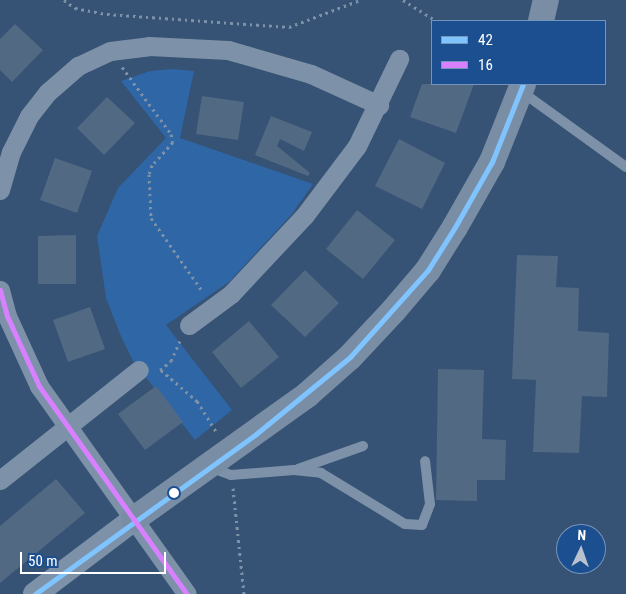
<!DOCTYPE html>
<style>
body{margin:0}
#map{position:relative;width:626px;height:594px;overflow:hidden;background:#365274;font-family:"Roboto Condensed",sans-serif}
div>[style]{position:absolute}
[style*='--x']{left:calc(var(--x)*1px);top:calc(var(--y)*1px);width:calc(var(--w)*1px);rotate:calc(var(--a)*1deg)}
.green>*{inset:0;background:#2f66a5}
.building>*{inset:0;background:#526984}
.path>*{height:3px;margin-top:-1.5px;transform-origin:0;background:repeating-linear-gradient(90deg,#7d92a8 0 2.5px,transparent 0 6.5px)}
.service>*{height:10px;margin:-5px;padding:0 5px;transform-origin:5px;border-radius:5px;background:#7d92a8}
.minor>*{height:19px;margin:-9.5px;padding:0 9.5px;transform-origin:9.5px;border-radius:9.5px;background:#7d92a8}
.tertiary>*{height:24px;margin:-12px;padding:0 12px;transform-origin:12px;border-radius:12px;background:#7d92a8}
.secondary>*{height:26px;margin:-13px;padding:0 13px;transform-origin:13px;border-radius:13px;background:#798da4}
.bus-1>*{height:5px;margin:-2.5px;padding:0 2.5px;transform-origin:2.5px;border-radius:2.5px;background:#80c4ff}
.bus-2>*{height:5px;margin:-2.5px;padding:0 2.5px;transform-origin:2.5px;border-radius:2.5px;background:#d880ff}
.dots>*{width:14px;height:14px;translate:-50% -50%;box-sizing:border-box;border:2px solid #1b4f8f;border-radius:50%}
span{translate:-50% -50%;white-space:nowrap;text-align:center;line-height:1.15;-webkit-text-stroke:4.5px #1b4f8f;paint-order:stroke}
.legend{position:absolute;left:431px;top:20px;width:175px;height:65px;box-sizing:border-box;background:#1b4f8f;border:1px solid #7695bc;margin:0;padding:6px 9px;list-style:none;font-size:15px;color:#fff}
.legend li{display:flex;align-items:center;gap:10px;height:25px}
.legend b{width:25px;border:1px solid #7695bc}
.north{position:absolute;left:556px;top:524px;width:50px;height:50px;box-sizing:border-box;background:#1b4f8f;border:1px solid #7695bc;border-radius:50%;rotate:3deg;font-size:14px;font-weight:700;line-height:20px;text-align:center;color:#fff}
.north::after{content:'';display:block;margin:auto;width:18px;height:22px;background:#b9c2ce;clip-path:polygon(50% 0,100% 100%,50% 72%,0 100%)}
.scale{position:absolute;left:20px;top:552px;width:146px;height:22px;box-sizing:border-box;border:2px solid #fff;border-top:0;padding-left:6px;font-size:15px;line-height:18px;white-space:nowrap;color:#fff;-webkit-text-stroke:4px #1b4f8f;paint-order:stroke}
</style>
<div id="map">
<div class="green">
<div style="clip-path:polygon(172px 69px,194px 71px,180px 138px,313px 184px,292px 214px,229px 282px,166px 325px,232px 410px,195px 440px,133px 361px,120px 334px,106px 298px,97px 236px,118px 188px,166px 138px,121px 81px,150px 71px)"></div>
</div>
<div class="building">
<div style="clip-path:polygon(15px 24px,43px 50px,12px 82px,0 70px,0 39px)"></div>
<div style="clip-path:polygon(422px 84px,474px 84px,456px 133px,410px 117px)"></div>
<div style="clip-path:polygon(202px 96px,244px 102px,238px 140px,196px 134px)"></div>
<div style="clip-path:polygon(107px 97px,135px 123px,104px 155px,77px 128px)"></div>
<div style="clip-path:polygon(271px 116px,312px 132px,304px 151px,280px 139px,277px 146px,310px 173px,308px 176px,255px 155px)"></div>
<div style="clip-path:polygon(399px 139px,445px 163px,422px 209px,375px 186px)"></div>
<div style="clip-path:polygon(55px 158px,92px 171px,77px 213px,40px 200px)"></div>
<div style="clip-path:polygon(357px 210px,395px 240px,363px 279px,326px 249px)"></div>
<div style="clip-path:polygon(76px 235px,76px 284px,38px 284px,38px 236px)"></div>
<div style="clip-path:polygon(517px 255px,558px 256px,556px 287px,579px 288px,578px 331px,609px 333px,607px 397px,582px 396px,579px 453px,533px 452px,536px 380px,512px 379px)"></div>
<div style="clip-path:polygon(305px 270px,339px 303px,305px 337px,271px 305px)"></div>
<div style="clip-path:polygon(90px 307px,105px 349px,68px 362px,53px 320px)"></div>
<div style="clip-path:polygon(249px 321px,279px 357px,241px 388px,212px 352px)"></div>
<div style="clip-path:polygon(438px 369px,484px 370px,482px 439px,506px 440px,505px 480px,477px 480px,477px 501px,436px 500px)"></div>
<div style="clip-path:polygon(156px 386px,183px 422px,145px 450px,118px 414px)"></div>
<div style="clip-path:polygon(56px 479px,85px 513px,0 583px,0 526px)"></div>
</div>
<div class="path">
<div style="--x:64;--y:0;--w:14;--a:36"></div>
<div style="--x:75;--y:8;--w:33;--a:11"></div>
<div style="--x:107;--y:14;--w:182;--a:4.1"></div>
<div style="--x:289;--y:27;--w:76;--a:-20.8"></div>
<div style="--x:403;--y:0;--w:39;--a:32"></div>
<div style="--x:122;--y:67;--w:83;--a:53.8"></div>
<div style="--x:171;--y:134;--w:8;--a:76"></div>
<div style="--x:173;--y:142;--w:31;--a:132"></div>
<div style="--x:152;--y:165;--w:9;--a:108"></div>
<div style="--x:149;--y:174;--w:44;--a:87.4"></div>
<div style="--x:151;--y:218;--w:90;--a:54.9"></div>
<div style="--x:160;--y:370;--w:14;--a:-39"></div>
<div style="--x:171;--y:361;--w:22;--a:-66"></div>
<div style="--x:161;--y:370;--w:48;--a:40.7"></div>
<div style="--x:197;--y:401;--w:36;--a:58"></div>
<div style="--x:233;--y:488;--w:107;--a:84.1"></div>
</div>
<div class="service">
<div style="--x:522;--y:92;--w:128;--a:35.8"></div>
<div style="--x:210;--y:467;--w:22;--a:21"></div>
<div style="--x:231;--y:475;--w:63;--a:-4.5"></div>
<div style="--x:294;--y:470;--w:27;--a:6"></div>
<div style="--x:321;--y:473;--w:98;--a:31.3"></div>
<div style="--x:405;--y:524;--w:17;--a:3"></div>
<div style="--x:422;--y:525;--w:22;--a:-69"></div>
<div style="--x:430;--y:504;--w:43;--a:-96.6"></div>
<div style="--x:298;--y:469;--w:69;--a:-19.5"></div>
</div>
<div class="minor">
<div style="--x:0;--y:190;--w:40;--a:-74"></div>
<div style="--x:11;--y:152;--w:40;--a:-63.4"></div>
<div style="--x:29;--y:116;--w:31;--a:-52"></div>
<div style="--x:48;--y:92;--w:40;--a:-41"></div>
<div style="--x:78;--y:66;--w:35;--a:-25"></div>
<div style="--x:110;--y:51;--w:39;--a:-7"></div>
<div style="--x:149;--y:46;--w:79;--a:2.9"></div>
<div style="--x:228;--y:50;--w:86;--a:16.1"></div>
<div style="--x:311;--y:74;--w:75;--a:24.5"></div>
<div style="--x:0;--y:290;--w:27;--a:75"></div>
<div style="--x:7;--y:316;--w:77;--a:65.4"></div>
<div style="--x:39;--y:386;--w:255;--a:54.6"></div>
<div style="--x:189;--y:325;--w:52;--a:-36.4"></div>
<div style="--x:231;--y:294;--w:108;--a:-46.9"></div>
<div style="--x:305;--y:215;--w:86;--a:-53"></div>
<div style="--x:357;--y:146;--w:97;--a:-64.2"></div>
<div style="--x:0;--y:480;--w:177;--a:-38.4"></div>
</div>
<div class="tertiary">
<div style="--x:35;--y:594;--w:124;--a:-37.1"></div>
</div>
<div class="secondary">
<div style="--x:541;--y:21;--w:22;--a:-77"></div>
<div style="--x:134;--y:519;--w:213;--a:-35.6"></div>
<div style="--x:307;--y:395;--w:57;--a:-41.5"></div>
<div style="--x:350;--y:357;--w:64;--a:-46.9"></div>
<div style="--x:394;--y:310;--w:52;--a:-49.6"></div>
<div style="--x:428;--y:270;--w:51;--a:-57.9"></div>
<div style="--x:455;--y:227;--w:75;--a:-60.4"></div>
<div style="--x:492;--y:162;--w:84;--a:-68.3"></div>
</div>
<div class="bus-1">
<div style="--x:35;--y:594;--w:273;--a:-35.9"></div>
<div style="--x:256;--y:434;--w:122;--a:-39.3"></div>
<div style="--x:350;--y:357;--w:117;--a:-48.1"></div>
<div style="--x:428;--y:270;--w:51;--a:-57.9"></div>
<div style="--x:455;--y:227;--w:75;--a:-60.4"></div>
<div style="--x:492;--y:162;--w:84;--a:-68.3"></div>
</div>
<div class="bus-2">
<div style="--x:0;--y:290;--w:27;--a:75"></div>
<div style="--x:7;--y:316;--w:77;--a:65.4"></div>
<div style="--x:39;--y:386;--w:255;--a:54.6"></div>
</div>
<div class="dots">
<div style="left:174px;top:493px;background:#fff"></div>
</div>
<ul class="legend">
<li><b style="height:6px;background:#80c4ff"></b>42</li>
<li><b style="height:6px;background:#d880ff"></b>16</li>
</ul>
<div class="north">N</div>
<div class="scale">50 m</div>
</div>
